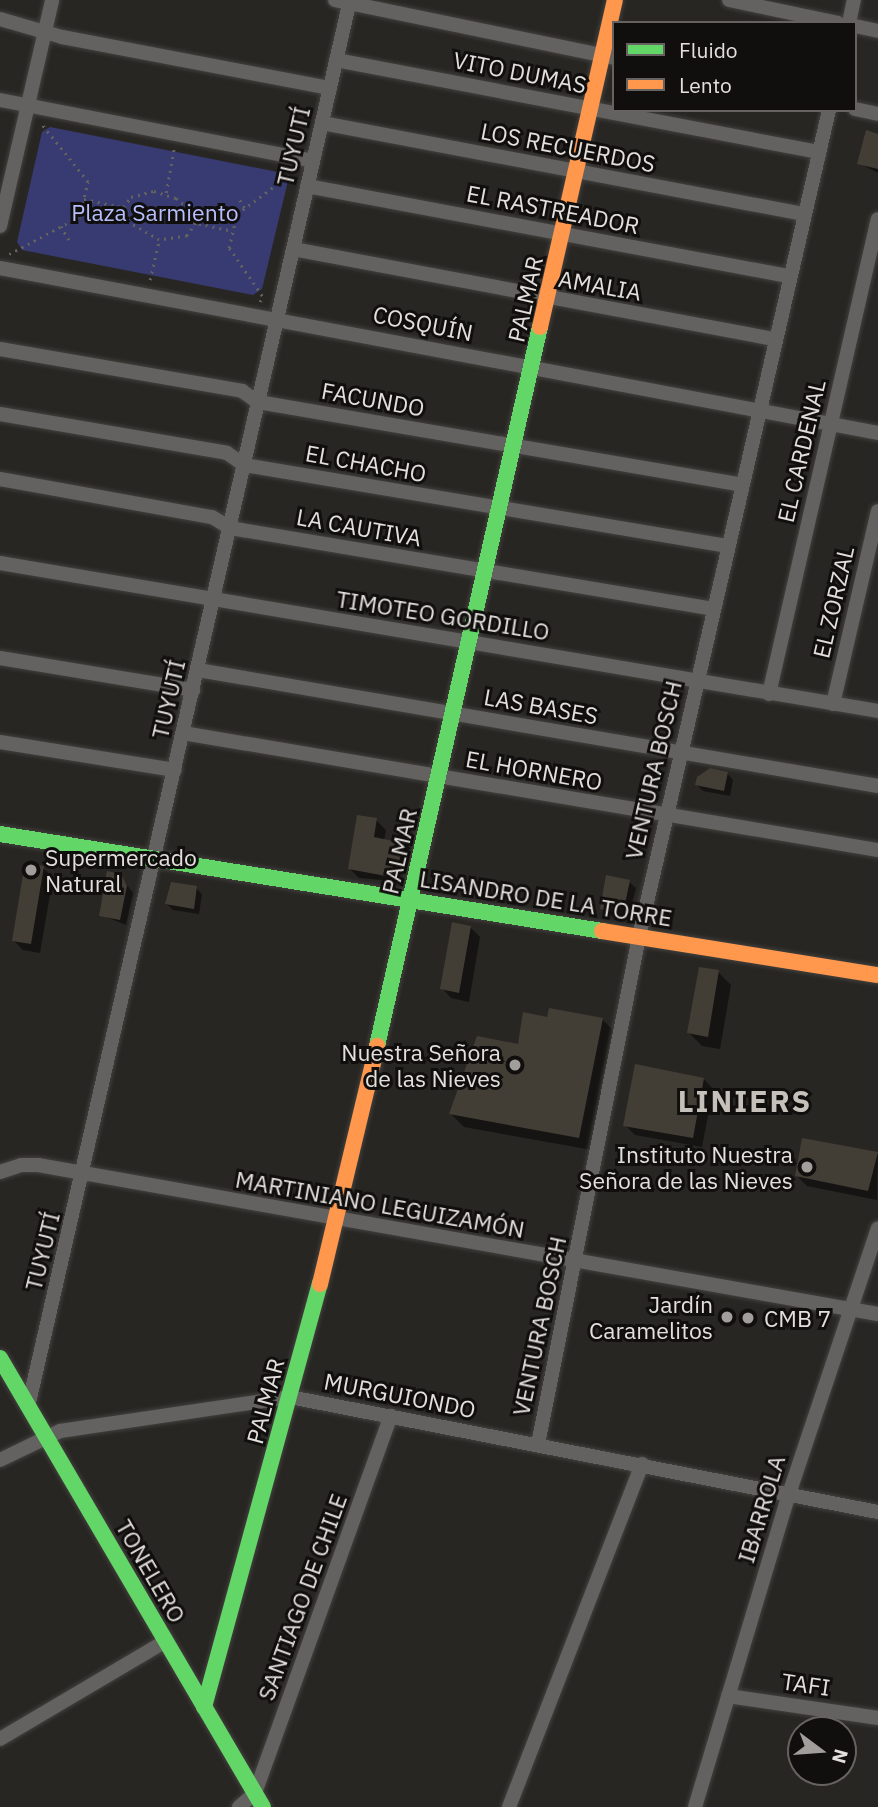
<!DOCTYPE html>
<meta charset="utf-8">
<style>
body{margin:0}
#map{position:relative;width:878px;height:1807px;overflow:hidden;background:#282623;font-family:"IBM Plex Sans",sans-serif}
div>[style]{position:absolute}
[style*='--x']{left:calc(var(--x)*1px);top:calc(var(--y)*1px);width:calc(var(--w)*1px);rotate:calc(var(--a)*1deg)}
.green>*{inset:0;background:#383b71}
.shadow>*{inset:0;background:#0007}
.building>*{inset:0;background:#433e35}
.path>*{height:2.5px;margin-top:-1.25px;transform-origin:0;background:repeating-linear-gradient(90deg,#64625f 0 2px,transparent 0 7px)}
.roads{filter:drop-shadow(0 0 2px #42413e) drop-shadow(0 0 2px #42413e)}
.street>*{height:14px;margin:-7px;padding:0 7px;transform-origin:7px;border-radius:7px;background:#646260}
.fast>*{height:16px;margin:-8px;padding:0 8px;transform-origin:8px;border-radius:8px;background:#63d668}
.slow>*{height:16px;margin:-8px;padding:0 8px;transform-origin:8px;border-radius:8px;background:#ff974d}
.dots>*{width:19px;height:19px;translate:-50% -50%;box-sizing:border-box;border:4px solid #110f0d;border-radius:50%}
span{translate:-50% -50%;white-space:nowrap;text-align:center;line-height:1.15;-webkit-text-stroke:6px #110f0d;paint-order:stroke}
.street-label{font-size:23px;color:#e2dfdc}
.park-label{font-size:23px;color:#b6bffc}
.poi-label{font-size:23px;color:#e2dfdc}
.left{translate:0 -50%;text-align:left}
.right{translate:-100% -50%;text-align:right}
.district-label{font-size:30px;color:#c6c0ba;font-weight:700;letter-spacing:2px}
.legend{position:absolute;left:612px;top:21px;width:245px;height:91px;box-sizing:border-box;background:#110f0d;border:2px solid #656260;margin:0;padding:9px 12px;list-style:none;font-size:21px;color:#e2dfdc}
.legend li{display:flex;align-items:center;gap:14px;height:35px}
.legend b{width:35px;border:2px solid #656260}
.north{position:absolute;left:787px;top:1716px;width:70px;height:70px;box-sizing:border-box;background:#110f0d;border:2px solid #656260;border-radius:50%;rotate:106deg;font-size:19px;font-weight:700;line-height:28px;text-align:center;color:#e2dfdc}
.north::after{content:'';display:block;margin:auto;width:24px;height:32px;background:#a19e9b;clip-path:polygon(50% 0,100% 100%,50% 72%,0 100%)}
</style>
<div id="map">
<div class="green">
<div style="clip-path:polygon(50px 127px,283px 173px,288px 181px,262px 289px,253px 295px,22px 250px,17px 242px,42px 132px)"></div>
</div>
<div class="shadow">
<div style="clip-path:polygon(878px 136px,878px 173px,859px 163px)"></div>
<div style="clip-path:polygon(727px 773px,733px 780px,730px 796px,703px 791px,697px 785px)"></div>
<div style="clip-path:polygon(376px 820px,386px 830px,384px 841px,408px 851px,403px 873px,393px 881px,359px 878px,349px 868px)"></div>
<div style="clip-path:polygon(43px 868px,53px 877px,40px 953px,23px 950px,14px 941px)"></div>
<div style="clip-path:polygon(120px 876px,133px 893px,126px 925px,101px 915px)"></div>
<div style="clip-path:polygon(629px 882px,636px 888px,630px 910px,620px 917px,608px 915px,602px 909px)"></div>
<div style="clip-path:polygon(196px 888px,202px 894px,199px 914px,173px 910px,167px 904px)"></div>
<div style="clip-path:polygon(470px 927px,480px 937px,469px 1002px,451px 998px,442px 988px)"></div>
<div style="clip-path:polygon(718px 972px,731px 985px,720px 1049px,702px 1046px,689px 1033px)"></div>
<div style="clip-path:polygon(602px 1019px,621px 1038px,592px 1150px,464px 1127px,451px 1114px,549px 1020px)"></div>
<div style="clip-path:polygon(704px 1079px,713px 1089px,702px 1147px,635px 1135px,625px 1125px)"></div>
<div style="clip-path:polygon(804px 1140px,878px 1154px,877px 1200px,807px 1186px,797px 1176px)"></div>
</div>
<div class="building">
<div style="clip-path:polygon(866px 130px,878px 134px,878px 169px,857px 164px)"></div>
<div style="clip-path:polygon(710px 768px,728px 772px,724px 791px,695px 785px,697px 777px)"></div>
<div style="clip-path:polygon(357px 815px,377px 818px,374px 837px,403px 843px,398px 867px,386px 876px,348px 869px)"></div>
<div style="clip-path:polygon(25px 863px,44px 866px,31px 944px,12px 941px)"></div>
<div style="clip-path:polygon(107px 871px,121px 874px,127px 886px,120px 920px,99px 916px)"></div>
<div style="clip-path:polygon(606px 875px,630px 880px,625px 904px,613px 912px,600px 909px)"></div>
<div style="clip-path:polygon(171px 882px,197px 886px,194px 909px,165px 904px)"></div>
<div style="clip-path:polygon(452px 922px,471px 926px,459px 993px,440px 989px)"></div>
<div style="clip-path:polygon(699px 967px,719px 970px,708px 1037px,687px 1033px)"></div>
<div style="clip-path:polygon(549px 1008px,603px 1018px,579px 1138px,449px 1114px,477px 1036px,518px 1044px,523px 1012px,547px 1017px)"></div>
<div style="clip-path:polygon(635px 1064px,704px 1078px,693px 1138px,623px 1126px)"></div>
<div style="clip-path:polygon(802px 1138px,878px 1152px,868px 1191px,795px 1176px)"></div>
</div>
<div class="path">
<div style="--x:154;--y:191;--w:23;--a:18"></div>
<div style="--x:176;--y:198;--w:21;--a:39"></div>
<div style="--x:192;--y:211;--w:13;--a:72"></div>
<div style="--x:196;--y:223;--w:16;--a:125"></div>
<div style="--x:187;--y:236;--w:28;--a:172"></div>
<div style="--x:159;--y:240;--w:38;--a:-150"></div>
<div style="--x:126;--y:221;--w:14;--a:-102"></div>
<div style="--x:123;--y:207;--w:13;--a:-51"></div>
<div style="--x:131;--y:197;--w:24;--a:-15"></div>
<div style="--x:166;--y:193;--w:46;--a:-79.9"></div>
<div style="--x:84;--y:199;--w:43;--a:12.1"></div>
<div style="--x:240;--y:200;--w:9;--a:58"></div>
<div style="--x:192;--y:222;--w:42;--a:12.4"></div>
<div style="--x:61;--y:226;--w:16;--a:60"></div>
<div style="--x:9;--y:254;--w:79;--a:-27.9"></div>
<div style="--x:79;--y:217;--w:36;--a:-76"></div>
<div style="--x:88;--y:182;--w:73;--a:-128.9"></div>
<div style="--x:150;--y:280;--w:41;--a:-77.3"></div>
<div style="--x:260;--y:302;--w:6;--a:-72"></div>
<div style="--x:262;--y:296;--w:58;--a:-124.5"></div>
<div style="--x:229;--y:248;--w:35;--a:-77"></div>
<div style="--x:237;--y:214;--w:69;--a:-36.7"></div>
</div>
<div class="roads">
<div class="street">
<div style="--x:335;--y:0;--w:285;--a:11.7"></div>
<div style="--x:729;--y:0;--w:111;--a:11.9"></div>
<div style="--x:0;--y:19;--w:65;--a:16.2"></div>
<div style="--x:62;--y:37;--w:273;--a:10.8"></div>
<div style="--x:849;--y:23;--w:24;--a:-78"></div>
<div style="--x:855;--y:26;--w:24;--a:12"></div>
<div style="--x:336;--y:60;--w:492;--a:10.8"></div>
<div style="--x:0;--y:100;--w:319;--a:11"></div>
<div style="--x:855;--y:109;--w:24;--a:12"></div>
<div style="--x:322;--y:123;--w:491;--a:10.7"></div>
<div style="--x:307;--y:186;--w:492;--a:10.6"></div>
<div style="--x:0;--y:226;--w:232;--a:-77"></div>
<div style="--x:293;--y:249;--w:491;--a:10.6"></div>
<div style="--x:0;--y:268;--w:893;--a:10.64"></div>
<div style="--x:0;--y:349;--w:246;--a:9.8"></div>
<div style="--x:242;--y:391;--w:19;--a:35"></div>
<div style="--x:258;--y:402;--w:491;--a:9.7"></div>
<div style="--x:0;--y:414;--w:230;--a:9.7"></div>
<div style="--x:227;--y:453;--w:21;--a:35"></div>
<div style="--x:244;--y:465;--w:491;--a:9.5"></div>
<div style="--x:0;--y:479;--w:215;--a:10.2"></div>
<div style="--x:212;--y:517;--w:21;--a:31"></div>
<div style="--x:230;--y:528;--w:490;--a:9.5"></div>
<div style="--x:0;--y:563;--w:890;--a:9.57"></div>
<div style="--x:0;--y:658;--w:196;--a:9.4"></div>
<div style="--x:198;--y:670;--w:690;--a:9.68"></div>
<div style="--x:769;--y:694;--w:487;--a:-77.1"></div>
<div style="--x:833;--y:704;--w:198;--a:-76.9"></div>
<div style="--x:183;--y:733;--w:705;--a:9.56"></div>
<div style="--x:0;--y:742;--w:177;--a:9.1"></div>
<div style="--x:0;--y:1172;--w:22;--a:-18"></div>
<div style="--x:21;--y:1165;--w:17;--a:0"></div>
<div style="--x:38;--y:1165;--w:853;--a:10.06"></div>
<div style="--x:28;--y:1407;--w:1443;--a:-77.11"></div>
<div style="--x:538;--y:1444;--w:517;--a:-78.73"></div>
<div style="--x:639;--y:937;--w:849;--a:-77.06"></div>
<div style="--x:0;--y:1460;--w:67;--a:-25.8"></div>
<div style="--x:60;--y:1431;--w:232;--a:-8.4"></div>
<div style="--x:290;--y:1397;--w:599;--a:11.07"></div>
<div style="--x:728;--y:1696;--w:152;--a:8.3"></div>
<div style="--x:0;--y:1739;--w:193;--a:-30.6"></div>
<div style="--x:239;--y:1807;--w:21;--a:-41"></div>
<div style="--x:255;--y:1793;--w:401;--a:-70.2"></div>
<div style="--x:509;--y:1807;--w:368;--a:-68.8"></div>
<div style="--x:695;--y:1807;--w:327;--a:-73.3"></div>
<div style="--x:789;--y:1494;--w:280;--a:-71.5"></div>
</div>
<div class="fast">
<div style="--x:0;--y:834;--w:610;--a:9.15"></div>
<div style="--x:377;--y:1046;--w:737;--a:-77.23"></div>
<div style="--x:0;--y:1358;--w:520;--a:59.64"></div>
<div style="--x:204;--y:1707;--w:439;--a:-74.7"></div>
</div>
<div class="slow">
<div style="--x:540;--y:327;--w:335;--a:-77.1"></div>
<div style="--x:602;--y:931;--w:279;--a:9.1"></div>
<div style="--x:320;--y:1284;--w:245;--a:-76.5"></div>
</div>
</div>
<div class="dots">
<div style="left:31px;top:870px;background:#a19e9b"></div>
<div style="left:515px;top:1065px;background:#a19e9b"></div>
<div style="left:807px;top:1167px;background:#a19e9b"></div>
<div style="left:727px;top:1317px;background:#a19e9b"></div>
<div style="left:748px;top:1318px;background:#a19e9b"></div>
</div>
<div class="street-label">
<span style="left:520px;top:72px;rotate:11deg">VITO DUMAS</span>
<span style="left:293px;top:146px;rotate:-77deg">TUYUTÍ</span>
<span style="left:568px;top:147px;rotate:11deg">LOS RECUERDOS</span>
<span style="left:553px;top:209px;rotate:11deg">EL RASTREADOR</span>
<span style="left:600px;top:285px;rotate:10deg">AMALIA</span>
<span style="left:525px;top:299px;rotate:-77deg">PALMAR</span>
<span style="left:423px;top:323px;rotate:11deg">COSQUÍN</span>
<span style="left:373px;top:399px;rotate:10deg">FACUNDO</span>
<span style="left:801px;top:451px;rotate:-77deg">EL CARDENAL</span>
<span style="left:366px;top:463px;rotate:10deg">EL CHACHO</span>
<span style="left:359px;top:527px;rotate:10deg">LA CAUTIVA</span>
<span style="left:833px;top:602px;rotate:-77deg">EL ZORZAL</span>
<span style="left:443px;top:615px;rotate:9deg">TIMOTEO GORDILLO</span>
<span style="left:168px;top:699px;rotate:-77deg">TUYUTÍ</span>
<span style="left:541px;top:706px;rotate:10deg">LAS BASES</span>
<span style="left:534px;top:770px;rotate:10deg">EL HORNERO</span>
<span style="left:653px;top:770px;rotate:-77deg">VENTURA BOSCH</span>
<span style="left:399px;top:851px;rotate:-77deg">PALMAR</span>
<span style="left:546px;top:898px;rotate:9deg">LISANDRO DE LA TORRE</span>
<span style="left:380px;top:1204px;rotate:10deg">MARTINIANO LEGUIZAMÓN</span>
<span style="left:42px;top:1251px;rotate:-76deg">TUYUTÍ</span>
<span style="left:539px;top:1326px;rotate:-78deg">VENTURA BOSCH</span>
<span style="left:400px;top:1395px;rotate:11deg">MURGUIONDO</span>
<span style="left:265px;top:1401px;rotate:-75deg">PALMAR</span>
<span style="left:761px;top:1509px;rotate:-73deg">IBARROLA</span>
<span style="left:151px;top:1571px;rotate:60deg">TONELERO</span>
<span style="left:302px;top:1597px;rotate:-70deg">SANTIAGO DE CHILE</span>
<span style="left:806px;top:1684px;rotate:8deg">TAFI</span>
</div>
<div class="park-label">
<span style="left:155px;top:212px">Plaza Sarmiento</span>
</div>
<div class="poi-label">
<span class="left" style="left:45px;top:870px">Supermercado<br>Natural</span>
<span class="right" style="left:501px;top:1065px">Nuestra Señora<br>de las Nieves</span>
<span class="right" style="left:793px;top:1167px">Instituto Nuestra<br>Señora de las Nieves</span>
<span class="right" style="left:713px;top:1317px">Jardín<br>Caramelitos</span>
<span class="left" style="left:764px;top:1318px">CMB 7</span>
</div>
<div class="district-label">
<span style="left:745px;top:1101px">LINIERS</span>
</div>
<ul class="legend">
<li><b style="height:9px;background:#63d668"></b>Fluido</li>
<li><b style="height:9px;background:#ff974d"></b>Lento</li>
</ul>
<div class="north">N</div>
</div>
